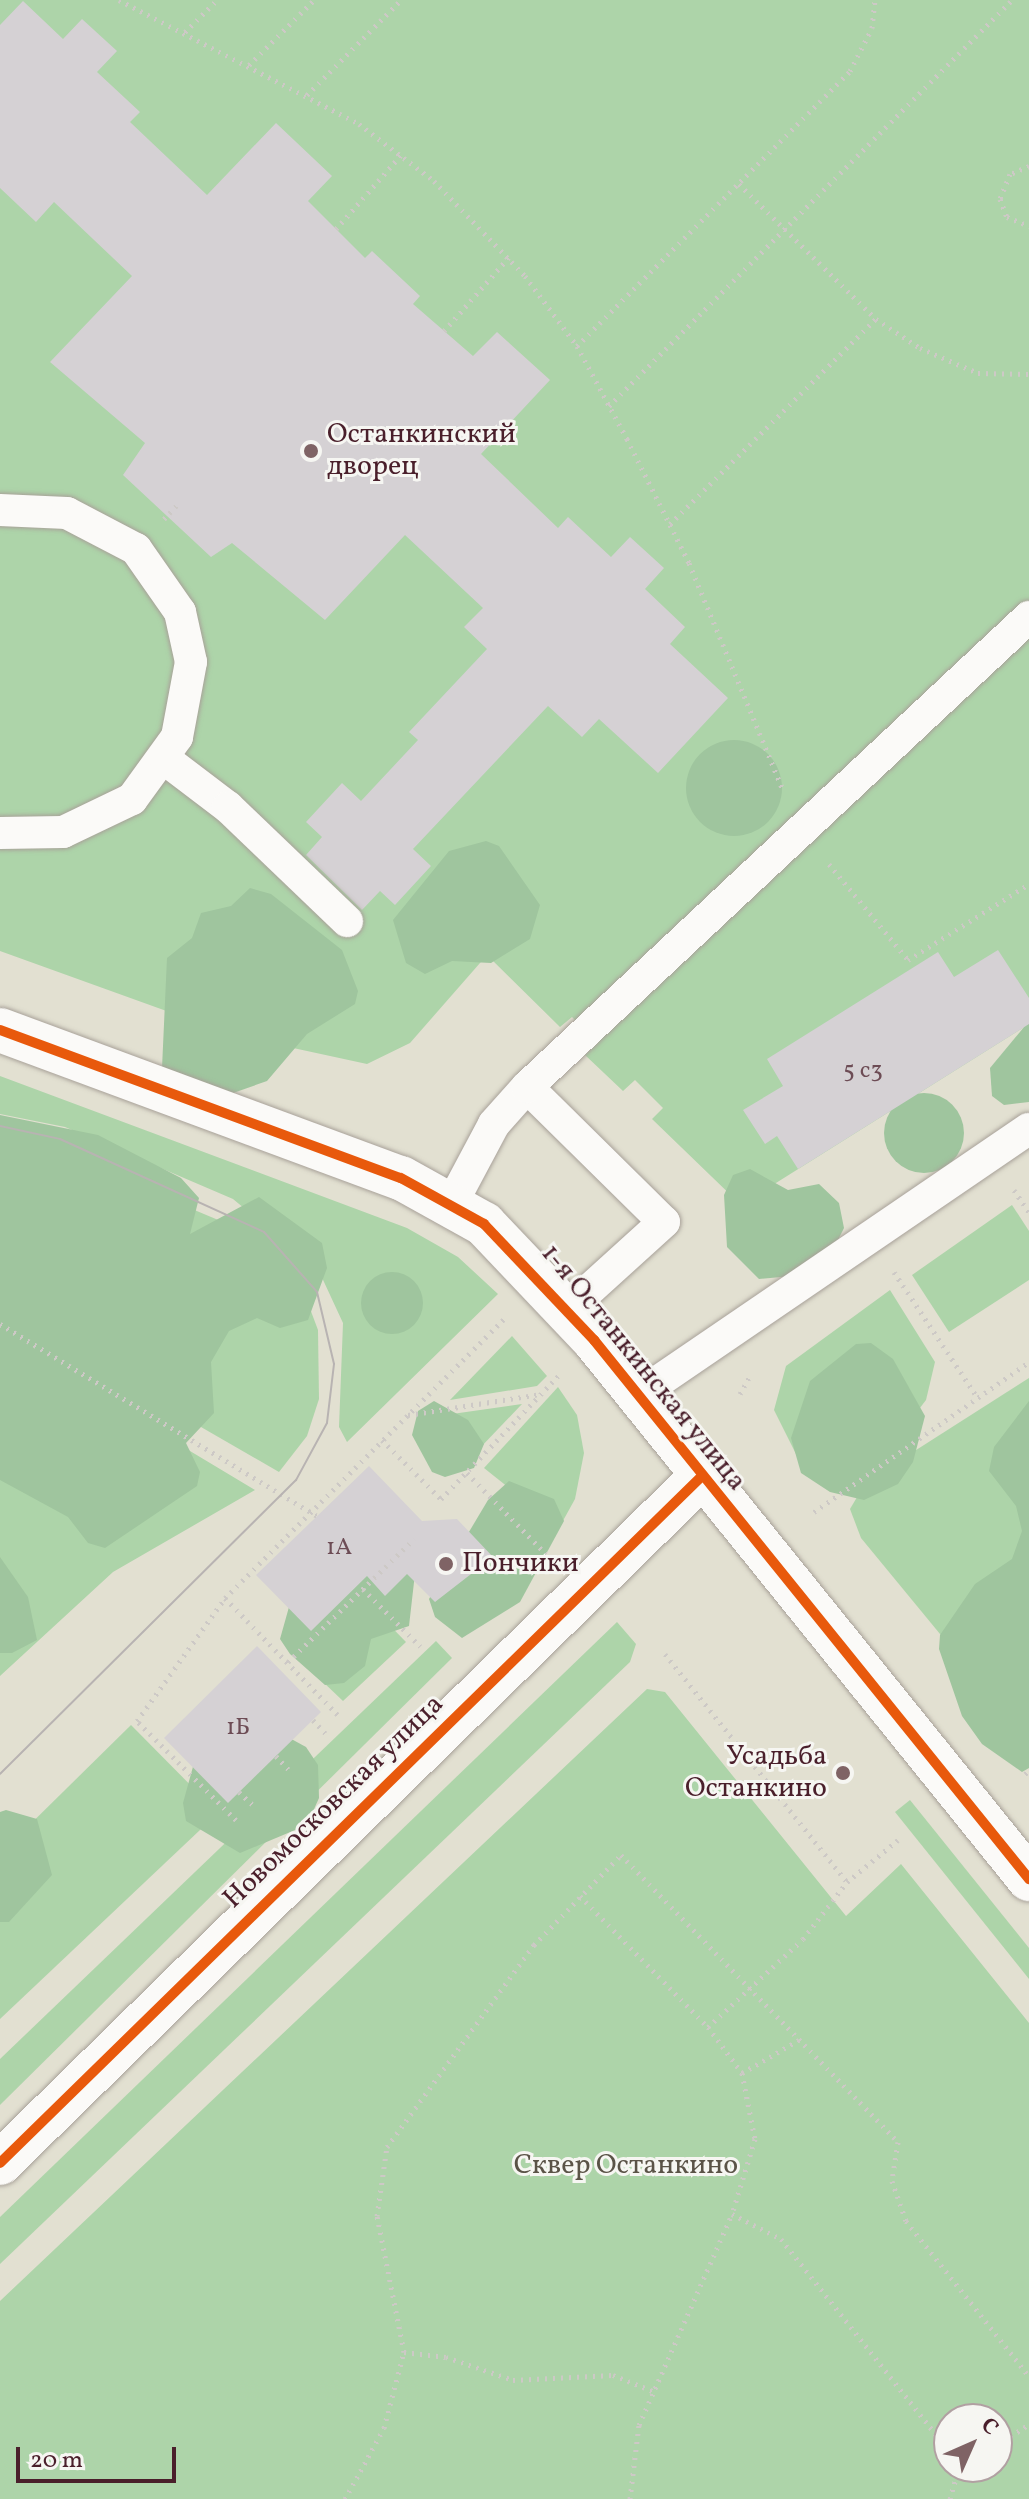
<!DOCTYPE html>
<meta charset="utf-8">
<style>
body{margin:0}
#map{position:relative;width:1029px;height:2499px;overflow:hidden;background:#e2e0d1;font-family:Vollkorn,serif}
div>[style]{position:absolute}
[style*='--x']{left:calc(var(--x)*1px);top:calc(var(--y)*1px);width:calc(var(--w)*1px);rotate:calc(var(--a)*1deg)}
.green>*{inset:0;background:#add4a9}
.forest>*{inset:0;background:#9fc59e}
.round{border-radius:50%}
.building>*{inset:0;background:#d5d1d4}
.path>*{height:5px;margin-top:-2.5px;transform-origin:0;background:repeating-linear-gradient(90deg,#cdc9c6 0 2px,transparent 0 8px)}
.roads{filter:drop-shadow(0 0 2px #a8a199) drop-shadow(0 0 2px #a8a199)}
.service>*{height:32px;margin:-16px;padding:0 16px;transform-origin:16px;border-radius:16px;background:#fbfaf8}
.tertiary>*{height:44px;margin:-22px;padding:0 22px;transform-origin:22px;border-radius:22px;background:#fbfaf8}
.tram>*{height:2px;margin:-1px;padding:0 1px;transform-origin:1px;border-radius:1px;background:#b8b3b2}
.cycleway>*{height:10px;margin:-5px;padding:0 5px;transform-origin:5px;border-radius:5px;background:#e8590c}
.dots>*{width:22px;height:22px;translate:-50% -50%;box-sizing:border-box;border:4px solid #f6f6f2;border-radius:50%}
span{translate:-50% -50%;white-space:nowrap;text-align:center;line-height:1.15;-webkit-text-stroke:6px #f6f6f2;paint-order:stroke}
.number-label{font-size:24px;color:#6d4c55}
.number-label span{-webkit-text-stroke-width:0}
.poi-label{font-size:28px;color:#4a1f2b}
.left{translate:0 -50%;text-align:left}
.right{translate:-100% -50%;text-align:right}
.street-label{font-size:28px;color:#4a1f2b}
.park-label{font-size:28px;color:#5a5347}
.north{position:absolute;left:933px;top:2403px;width:80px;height:80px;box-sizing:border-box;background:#f6f6f2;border:2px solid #b1a0a2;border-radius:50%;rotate:45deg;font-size:22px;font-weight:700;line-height:32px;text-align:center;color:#4a1f2b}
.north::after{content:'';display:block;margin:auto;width:28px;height:36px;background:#7f6365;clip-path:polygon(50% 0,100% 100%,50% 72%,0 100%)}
.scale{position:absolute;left:16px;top:2447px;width:160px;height:36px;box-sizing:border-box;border:4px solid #4a1f2b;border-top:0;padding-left:10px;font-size:24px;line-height:28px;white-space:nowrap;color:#4a1f2b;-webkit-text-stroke:6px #f6f6f2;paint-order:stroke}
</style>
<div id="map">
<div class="green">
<div style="clip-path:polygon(0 0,1029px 0,1029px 1024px,741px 1205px,652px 1119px,663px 1108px,635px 1080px,623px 1091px,585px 1055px,598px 1043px,572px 1017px,560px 1027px,487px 955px,410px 1043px,367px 1064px,233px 1035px,0 951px)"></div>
<div style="clip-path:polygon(0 1076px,407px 1228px,458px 1257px,498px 1294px,347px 1442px,339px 1427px,343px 1323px,318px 1269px,233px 1199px,65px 1127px,0 1114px)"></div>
<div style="clip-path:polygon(54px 1151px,223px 1222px,306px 1298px,318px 1330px,319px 1399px,307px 1436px,279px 1472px,0 1311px)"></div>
<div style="clip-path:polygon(1012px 1205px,1029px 1231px,1029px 1280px,949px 1332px,912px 1275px)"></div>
<div style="clip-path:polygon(890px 1290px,935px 1362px,926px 1400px,913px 1417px,796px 1454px,774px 1410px,786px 1366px)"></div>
<div style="clip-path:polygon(512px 1336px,547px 1376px,537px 1386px,450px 1400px)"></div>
<div style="clip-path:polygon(0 1337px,255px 1490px,113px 1572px,0 1676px)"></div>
<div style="clip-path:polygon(1029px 1378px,1029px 1742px,861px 1538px,850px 1509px,866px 1482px)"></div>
<div style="clip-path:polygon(558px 1387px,577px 1415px,584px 1453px,575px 1499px,559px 1528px,484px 1468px)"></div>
<div style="clip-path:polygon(522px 1404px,459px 1470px,431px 1417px)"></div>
<div style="clip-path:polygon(363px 1598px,406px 1642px,343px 1701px,300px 1660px)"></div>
<div style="clip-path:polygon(617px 1622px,636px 1644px,630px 1662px,0 2264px,0 2217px)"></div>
<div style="clip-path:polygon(436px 1641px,452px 1658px,0 2105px,0 2059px)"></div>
<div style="clip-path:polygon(evenodd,647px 1689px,665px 1692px,846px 1916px,901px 1864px,1029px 2023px,1029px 2499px,0 2499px,0 2301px,647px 1689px,997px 2419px,997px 2467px,949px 2467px,949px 2419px,997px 2419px)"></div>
<div style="clip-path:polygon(131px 1725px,218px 1813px,0 2019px,0 1854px)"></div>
<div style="clip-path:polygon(910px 1800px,1029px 1948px,1029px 1979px,895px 1812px)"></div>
</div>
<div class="forest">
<div class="round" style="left:686px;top:740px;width:96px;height:96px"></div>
<div style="clip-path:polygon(486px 841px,499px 846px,540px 905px,530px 939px,491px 963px,452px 961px,425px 974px,406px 963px,393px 920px,449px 851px)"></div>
<div style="clip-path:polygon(250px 888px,271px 894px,342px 950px,358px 991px,355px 1004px,307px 1034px,267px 1081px,216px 1099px,162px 1068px,167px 958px,192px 938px,201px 913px,231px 906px)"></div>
<div style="clip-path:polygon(1029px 1021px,1029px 1102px,1004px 1105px,992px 1096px,990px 1068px)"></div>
<div class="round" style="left:884px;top:1093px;width:80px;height:80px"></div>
<div style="clip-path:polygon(0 1115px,98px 1135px,181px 1178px,199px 1198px,190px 1234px,259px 1197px,322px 1243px,327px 1268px,308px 1320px,280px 1328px,257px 1318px,229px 1331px,211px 1362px,214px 1413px,186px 1443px,200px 1472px,197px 1486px,105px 1548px,88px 1543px,68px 1517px,0 1480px)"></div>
<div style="clip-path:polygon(750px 1169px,788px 1190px,819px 1184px,839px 1203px,844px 1228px,833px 1250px,803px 1275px,759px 1279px,727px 1247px,724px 1195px,733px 1175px)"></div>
<div class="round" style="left:361px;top:1272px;width:62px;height:62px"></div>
<div style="clip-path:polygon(871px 1343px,893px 1359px,925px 1416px,913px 1462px,898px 1484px,864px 1500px,830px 1492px,801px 1473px,791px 1438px,810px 1381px,856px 1344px)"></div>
<div style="clip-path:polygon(434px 1401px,468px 1420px,484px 1444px,474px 1468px,445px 1477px,432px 1472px,412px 1435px,418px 1411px)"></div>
<div style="clip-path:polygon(1029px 1401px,1029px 1768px,1022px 1772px,982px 1744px,962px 1716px,939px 1649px,940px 1635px,975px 1584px,1012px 1559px,1022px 1531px,1016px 1506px,989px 1471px,994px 1447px)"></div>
<div style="clip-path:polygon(509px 1481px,554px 1499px,564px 1521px,520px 1602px,462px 1638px,435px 1617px,429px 1599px,488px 1500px)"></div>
<div style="clip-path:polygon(417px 1556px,409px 1626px,371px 1639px,365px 1666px,344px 1683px,325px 1685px,290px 1654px,280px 1639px,296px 1582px)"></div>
<div style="clip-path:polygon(0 1557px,28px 1597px,37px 1640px,12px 1653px,0 1653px)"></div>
<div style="clip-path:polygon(284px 1735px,306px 1747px,318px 1765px,319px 1798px,307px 1825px,240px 1853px,186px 1821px,183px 1803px,194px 1763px)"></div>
<div style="clip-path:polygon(6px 1810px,37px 1819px,52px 1875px,9px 1922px,0 1922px,0 1812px)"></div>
</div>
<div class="building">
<div style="clip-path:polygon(23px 1px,63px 39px,82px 19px,117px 51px,97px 72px,140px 112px,130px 122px,207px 195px,276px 123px,332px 176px,308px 201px,365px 258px,372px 251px,420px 296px,413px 304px,473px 356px,497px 332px,550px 380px,481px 454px,558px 528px,568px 517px,611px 557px,630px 537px,664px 568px,645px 589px,685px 627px,670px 644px,728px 698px,658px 773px,599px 719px,582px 737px,548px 706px,413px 849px,431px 866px,395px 905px,380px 891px,362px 910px,306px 855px,322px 837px,306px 822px,342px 783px,361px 801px,418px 740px,409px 732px,487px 649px,464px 627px,483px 608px,405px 535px,325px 620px,232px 543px,211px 557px,123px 475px,145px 443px,50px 362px,132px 276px,54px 202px,36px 222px,0 188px,0 25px)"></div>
<div style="clip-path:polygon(998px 950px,1029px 998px,1029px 1024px,798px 1169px,777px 1136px,765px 1144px,743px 1110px,783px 1086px,767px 1059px,938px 952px,954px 977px)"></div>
<div style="clip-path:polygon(369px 1466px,422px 1521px,457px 1519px,493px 1557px,435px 1602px,407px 1574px,385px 1596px,367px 1576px,311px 1631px,256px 1575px)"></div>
<div style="clip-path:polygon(257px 1646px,321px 1712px,228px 1803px,164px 1738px)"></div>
</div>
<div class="path">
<div style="--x:119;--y:0;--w:270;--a:27.3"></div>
<div style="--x:359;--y:124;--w:94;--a:37.2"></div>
<div style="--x:434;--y:181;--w:132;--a:46.2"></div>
<div style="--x:525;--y:276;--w:87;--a:53.4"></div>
<div style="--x:577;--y:346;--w:106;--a:61.7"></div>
<div style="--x:627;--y:439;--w:139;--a:63.4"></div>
<div style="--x:689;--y:563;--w:243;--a:67.5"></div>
<div style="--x:185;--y:32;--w:45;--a:-45"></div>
<div style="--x:249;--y:65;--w:92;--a:-45"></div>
<div style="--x:307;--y:95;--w:134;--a:-45.3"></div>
<div style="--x:1029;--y:166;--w:21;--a:157"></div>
<div style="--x:1010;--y:174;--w:27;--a:112"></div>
<div style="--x:1000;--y:199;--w:19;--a:69"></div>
<div style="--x:1007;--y:217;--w:24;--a:22"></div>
<div style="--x:739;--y:184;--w:192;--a:44.6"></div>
<div style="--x:876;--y:319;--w:53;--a:33.4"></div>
<div style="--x:920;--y:348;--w:63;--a:23.3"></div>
<div style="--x:978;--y:373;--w:51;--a:1.1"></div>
<div style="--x:336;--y:229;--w:98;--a:-48.7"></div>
<div style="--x:444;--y:331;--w:98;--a:-48.7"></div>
<div style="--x:577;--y:346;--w:387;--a:-45.2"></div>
<div style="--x:850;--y:71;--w:48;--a:-62.9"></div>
<div style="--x:872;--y:28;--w:28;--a:-84"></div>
<div style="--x:609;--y:406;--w:572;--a:-45.21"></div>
<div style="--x:164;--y:519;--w:23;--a:-47"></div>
<div style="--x:670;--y:524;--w:291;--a:-44.9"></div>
<div style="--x:829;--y:864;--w:124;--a:50.5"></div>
<div style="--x:908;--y:960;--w:143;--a:-32.1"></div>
<div style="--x:1014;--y:1190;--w:27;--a:56"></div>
<div style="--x:894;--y:1272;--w:150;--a:56.4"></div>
<div style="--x:0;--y:1324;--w:371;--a:31.2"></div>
<div style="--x:740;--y:1394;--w:23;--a:-61"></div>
<div style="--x:408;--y:1415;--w:135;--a:-9"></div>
<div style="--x:382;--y:1440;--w:83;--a:45"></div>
<div style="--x:441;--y:1499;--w:170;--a:-46.4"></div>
<div style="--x:467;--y:1473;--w:113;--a:45.7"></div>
<div style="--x:814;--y:1512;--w:262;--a:-34.9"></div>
<div style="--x:496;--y:1558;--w:16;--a:4"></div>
<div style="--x:363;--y:1589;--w:81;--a:45"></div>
<div style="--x:225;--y:1598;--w:165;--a:46"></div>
<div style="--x:665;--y:1654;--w:292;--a:51.4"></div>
<div style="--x:288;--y:1662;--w:176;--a:-44.3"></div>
<div style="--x:313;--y:1720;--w:18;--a:47"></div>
<div style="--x:276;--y:1756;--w:18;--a:47"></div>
<div style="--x:1025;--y:1774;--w:5;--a:-37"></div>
<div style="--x:239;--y:1792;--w:18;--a:43"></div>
<div style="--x:236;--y:1820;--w:140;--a:-135"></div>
<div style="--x:137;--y:1721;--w:151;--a:-54.4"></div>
<div style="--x:225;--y:1598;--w:397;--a:-45"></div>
<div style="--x:580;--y:1896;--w:183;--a:45.7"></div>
<div style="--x:708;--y:2027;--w:57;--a:53.5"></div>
<div style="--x:742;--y:2073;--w:67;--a:78.9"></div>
<div style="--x:755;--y:2139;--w:78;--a:107"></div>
<div style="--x:732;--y:2214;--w:55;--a:27"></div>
<div style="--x:781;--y:2239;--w:270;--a:51.6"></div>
<div style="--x:708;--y:2027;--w:129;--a:-42.8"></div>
<div style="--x:803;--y:1939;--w:72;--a:-52.3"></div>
<div style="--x:847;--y:1882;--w:66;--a:-39.5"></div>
<div style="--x:742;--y:2073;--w:66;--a:-30.1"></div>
<div style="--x:404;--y:2352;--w:42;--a:6.8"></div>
<div style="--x:446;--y:2357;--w:71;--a:18.9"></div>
<div style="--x:513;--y:2380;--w:100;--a:-2.9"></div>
<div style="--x:613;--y:2375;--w:43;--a:21.8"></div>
<div style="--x:997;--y:2445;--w:38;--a:-33"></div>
<div style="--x:345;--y:2499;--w:81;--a:-61.2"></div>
<div style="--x:384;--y:2428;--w:79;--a:-75.3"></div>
<div style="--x:404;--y:2352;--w:139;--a:-101.2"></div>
<div style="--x:377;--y:2216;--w:70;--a:-81.8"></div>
<div style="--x:387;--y:2147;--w:250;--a:-54"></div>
<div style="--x:534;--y:1945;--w:125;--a:-46"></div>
<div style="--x:621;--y:1855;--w:399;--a:46"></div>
<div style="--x:898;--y:2142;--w:39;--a:99"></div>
<div style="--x:892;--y:2181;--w:42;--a:70.7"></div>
<div style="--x:906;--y:2221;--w:198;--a:51.6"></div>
<div style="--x:630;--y:2499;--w:75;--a:-83.1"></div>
<div style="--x:639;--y:2425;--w:231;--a:-66.2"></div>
<div style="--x:950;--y:2499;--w:33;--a:-74"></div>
</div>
<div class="roads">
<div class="service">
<div style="--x:0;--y:510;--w:67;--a:2.6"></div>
<div style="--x:67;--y:513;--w:78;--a:27.6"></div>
<div style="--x:136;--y:549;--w:77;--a:55.1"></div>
<div style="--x:180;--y:612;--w:51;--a:77.6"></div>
<div style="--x:191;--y:662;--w:76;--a:100.6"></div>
<div style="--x:177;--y:737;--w:77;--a:126"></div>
<div style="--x:132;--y:799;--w:76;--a:154.4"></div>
<div style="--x:63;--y:832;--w:63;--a:179.1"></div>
<div style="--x:166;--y:760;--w:78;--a:37.2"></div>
<div style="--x:228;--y:807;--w:165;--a:43.8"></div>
<div style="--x:527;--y:1087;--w:192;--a:44.6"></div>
<div style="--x:664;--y:1222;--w:131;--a:137.8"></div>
<div style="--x:452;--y:1203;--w:89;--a:-62"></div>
<div style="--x:494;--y:1124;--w:50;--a:-48.3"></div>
<div style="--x:527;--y:1087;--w:688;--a:-43.11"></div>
<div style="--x:637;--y:1396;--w:474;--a:-34.3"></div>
</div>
<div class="tertiary">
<div style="--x:0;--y:1030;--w:427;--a:20.3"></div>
<div style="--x:401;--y:1178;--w:95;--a:29"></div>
<div style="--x:484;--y:1224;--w:160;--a:46.5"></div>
<div style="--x:594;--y:1340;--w:693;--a:51.09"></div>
<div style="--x:0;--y:2163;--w:982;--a:-44.38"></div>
</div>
</div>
<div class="tram">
<div style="--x:0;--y:1126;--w:61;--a:12.2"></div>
<div style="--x:60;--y:1139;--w:224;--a:24.5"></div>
<div style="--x:264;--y:1232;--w:80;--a:48.5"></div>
<div style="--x:317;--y:1292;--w:74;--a:76.7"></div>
<div style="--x:334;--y:1364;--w:59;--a:96.8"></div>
<div style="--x:327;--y:1423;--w:65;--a:118.5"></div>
<div style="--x:296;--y:1480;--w:417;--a:135.2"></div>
</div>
<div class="cycleway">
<div style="--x:0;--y:1030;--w:427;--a:20.3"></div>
<div style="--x:401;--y:1178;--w:95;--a:29"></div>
<div style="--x:484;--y:1224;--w:160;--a:46.5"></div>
<div style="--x:594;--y:1340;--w:693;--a:51.09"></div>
<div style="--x:0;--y:2163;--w:982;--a:-44.38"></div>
</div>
<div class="dots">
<div style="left:311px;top:451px;background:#7f6365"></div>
<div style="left:446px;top:1564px;background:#7f6365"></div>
<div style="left:843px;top:1773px;background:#7f6365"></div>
</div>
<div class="number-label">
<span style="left:863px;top:1072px">5 с3</span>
<span style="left:339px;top:1549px">1А</span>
<span style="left:238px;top:1729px">1Б</span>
</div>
<div class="poi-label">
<span class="left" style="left:327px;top:451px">Останкинский<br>дворец</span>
<span class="left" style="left:462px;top:1564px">Пончики</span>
<span class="right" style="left:827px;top:1773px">Усадьба<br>Останкино</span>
</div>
<div class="street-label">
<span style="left:643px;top:1368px;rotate:51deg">1-я Останкинская улица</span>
<span style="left:334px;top:1802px;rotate:-44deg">Новомосковская улица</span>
</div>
<div class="park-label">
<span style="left:626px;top:2166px">Сквер Останкино</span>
</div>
<div class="north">С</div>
<div class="scale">20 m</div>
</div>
